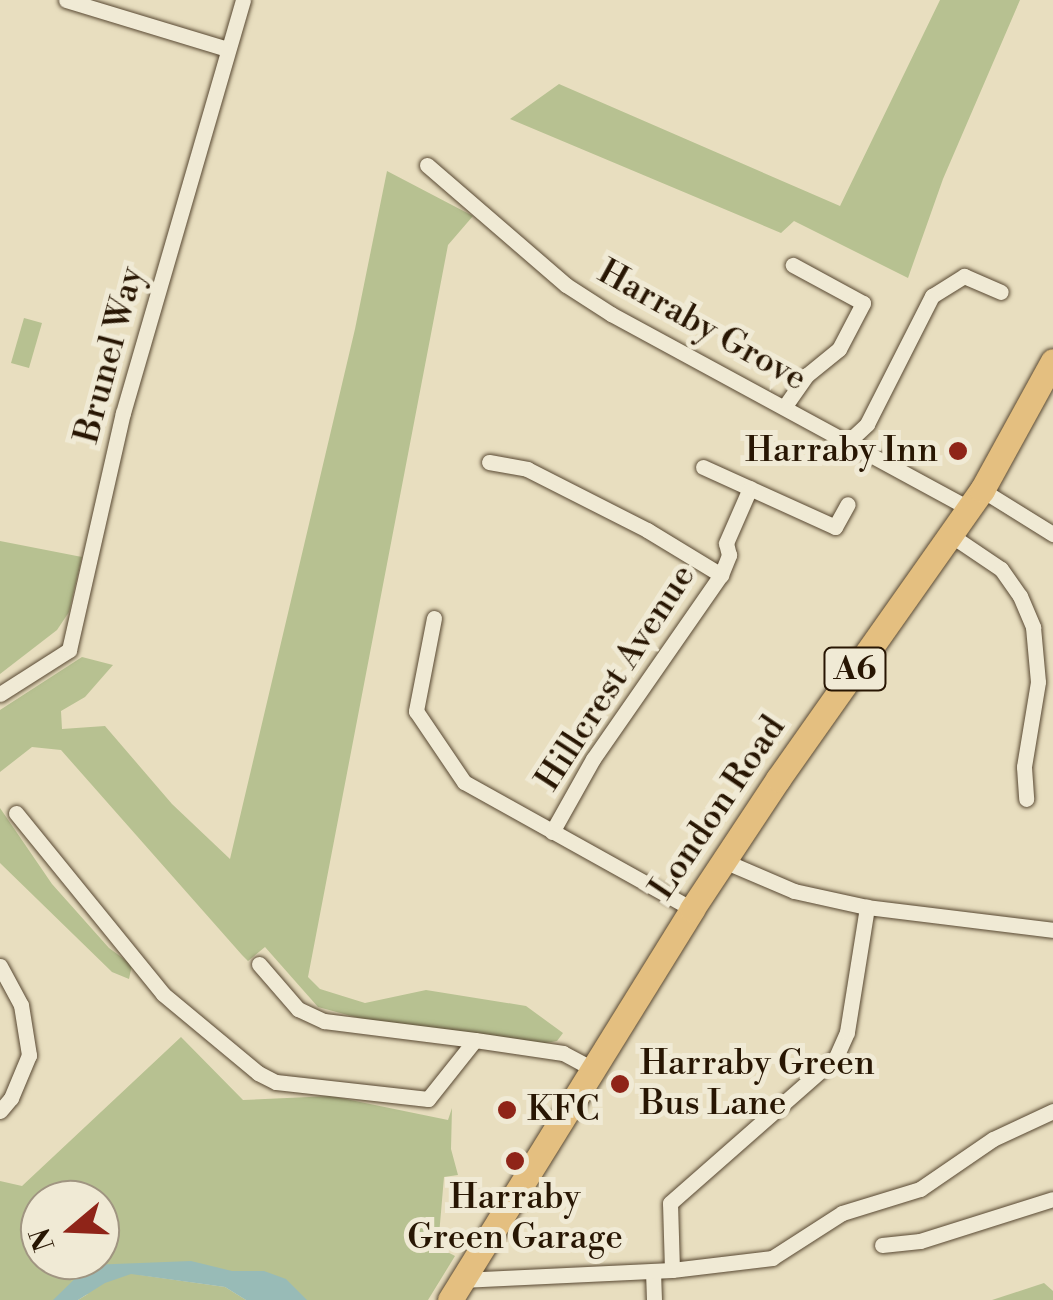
<!DOCTYPE html>
<style>
body{margin:0}
#map{position:relative;width:1053px;height:1300px;overflow:hidden;background:#e8debf;font-family:"Libre Bodoni",serif}
div>[style]{position:absolute}
[style*='--x']{left:calc(var(--x)*1px);top:calc(var(--y)*1px);width:calc(var(--w)*1px);rotate:calc(var(--a)*1deg)}
.green>*{inset:0;background:#b7c191}
.water>*{inset:0;background:#98bbb7}
.roads{filter:drop-shadow(0 0 2px #584832) drop-shadow(0 0 2px #584832)}
.street>*{height:15px;margin:-7.5px;padding:0 7.5px;transform-origin:7.5px;border-radius:7.5px;background:#f0ead5}
.primary>*{height:25px;margin:-12.5px;padding:0 12.5px;transform-origin:12.5px;border-radius:12.5px;background:#e4bf80}
.dots>*{width:28px;height:28px;translate:-50% -50%;box-sizing:border-box;border:5px solid #f0ead5;border-radius:50%}
span{translate:-50% -50%;white-space:nowrap;text-align:center;line-height:1.15;-webkit-text-stroke:10px #f0ead5;paint-order:stroke}
.shield-label span{padding:2px 8px;background:#f0ead5;border:2px solid;border-radius:8px;-webkit-text-stroke-width:0}
.shield-label{font-size:32px;color:#281603;font-weight:700}
.street-label{font-size:35px;color:#281603}
.poi-label{font-size:35px;color:#281603}
.right{translate:-100% -50%;text-align:right}
.left{translate:0 -50%;text-align:left}
.north{position:absolute;left:20px;top:1180px;width:100px;height:100px;box-sizing:border-box;background:#f0ead5;border:2px solid #a09581;border-radius:50%;rotate:251deg;font-size:28px;font-weight:700;line-height:40px;text-align:center;color:#281603}
.north::after{content:'';display:block;margin:auto;width:35px;height:45px;background:#8f2418;clip-path:polygon(50% 0,100% 100%,50% 72%,0 100%)}
</style>
<div id="map">
<div class="green">
<div style="clip-path:polygon(940px 0,1020px 0,943px 179px,908px 278px,794px 221px,781px 233px,510px 119px,559px 84px,840px 206px)"></div>
<div style="clip-path:polygon(387px 171px,473px 216px,448px 245px,308px 977px,320px 989px,365px 1003px,426px 990px,526px 1006px,563px 1033px,557px 1041px,503px 1051px,470px 1048px,318px 1007px,265px 947px,248px 961px,242px 955px,61px 750px,32px 747px,0 772px,0 710px,82px 657px,113px 665px,85px 697px,61px 711px,62px 729px,105px 726px,172px 804px,230px 859px,355px 329px)"></div>
<div style="clip-path:polygon(24px 318px,42px 323px,29px 368px,11px 363px)"></div>
<div style="clip-path:polygon(0 541px,82px 557px,69px 612px,57px 630px,0 674px)"></div>
<div style="clip-path:polygon(0 808px,52px 884px,109px 948px,132px 965px,129px 979px,112px 972px,0 863px)"></div>
<div style="clip-path:polygon(evenodd,181px 1037px,243px 1100px,331px 1096px,448px 1120px,452px 1108px,451px 1149px,458px 1175px,444px 1177px,438px 1247px,455px 1256px,428px 1300px,288px 1300px,265px 1282px,140px 1275px,225px 1287px,246px 1300px,78px 1300px,88px 1294px,66px 1300px,0 1300px,0 1181px,22px 1186px,181px 1037px,40px 1200px,100px 1200px,100px 1260px,40px 1260px,40px 1200px)"></div>
<div style="clip-path:polygon(1044px 1283px,1053px 1291px,1053px 1300px,992px 1300px)"></div>
</div>
<div class="water">
<div style="clip-path:polygon(191px 1261px,232px 1271px,264px 1271px,286px 1279px,307px 1300px,246px 1300px,225px 1287px,131px 1274px,105px 1283px,78px 1300px,53px 1300px,89px 1265px)"></div>
</div>
<div class="roads">
<div class="street">
<div style="--x:66;--y:0;--w:168;--a:16.9"></div>
<div style="--x:427;--y:165;--w:184;--a:40.8"></div>
<div style="--x:566;--y:285;--w:54;--a:32.8"></div>
<div style="--x:611;--y:314;--w:409;--a:28.5"></div>
<div style="--x:785;--y:406;--w:38;--a:-55"></div>
<div style="--x:807;--y:375;--w:41;--a:-39.1"></div>
<div style="--x:839;--y:349;--w:52;--a:-62.4"></div>
<div style="--x:863;--y:303;--w:80;--a:-151.5"></div>
<div style="--x:849;--y:441;--w:25;--a:-43"></div>
<div style="--x:867;--y:424;--w:144;--a:-63.1"></div>
<div style="--x:932;--y:296;--w:38;--a:-32"></div>
<div style="--x:964;--y:276;--w:40;--a:23.4"></div>
<div style="--x:489;--y:462;--w:39;--a:10"></div>
<div style="--x:527;--y:469;--w:135;--a:26.9"></div>
<div style="--x:647;--y:530;--w:87;--a:31.3"></div>
<div style="--x:703;--y:467;--w:145;--a:24.4"></div>
<div style="--x:835;--y:527;--w:26;--a:-61"></div>
<div style="--x:982;--y:490;--w:84;--a:31.8"></div>
<div style="--x:952;--y:536;--w:59;--a:34"></div>
<div style="--x:1001;--y:569;--w:33;--a:55"></div>
<div style="--x:1020;--y:596;--w:34;--a:67"></div>
<div style="--x:1033;--y:627;--w:55;--a:84.8"></div>
<div style="--x:1038;--y:682;--w:86;--a:99.4"></div>
<div style="--x:1024;--y:767;--w:32;--a:86"></div>
<div style="--x:434;--y:618;--w:95;--a:101"></div>
<div style="--x:416;--y:711;--w:86;--a:55.9"></div>
<div style="--x:464;--y:782;--w:261;--a:29.1"></div>
<div style="--x:0;--y:694;--w:82;--a:-32.5"></div>
<div style="--x:69;--y:650;--w:243;--a:-77.2"></div>
<div style="--x:123;--y:413;--w:430;--a:-73.8"></div>
<div style="--x:16;--y:813;--w:233;--a:50.9"></div>
<div style="--x:163;--y:994;--w:124;--a:39.7"></div>
<div style="--x:258;--y:1073;--w:20;--a:27"></div>
<div style="--x:276;--y:1082;--w:153;--a:6.4"></div>
<div style="--x:428;--y:1099;--w:75;--a:-51.5"></div>
<div style="--x:475;--y:1040;--w:89;--a:8.4"></div>
<div style="--x:563;--y:1053;--w:32;--a:28"></div>
<div style="--x:552;--y:832;--w:84;--a:-60.7"></div>
<div style="--x:593;--y:759;--w:224;--a:-55.2"></div>
<div style="--x:721;--y:575;--w:22;--a:-68"></div>
<div style="--x:729;--y:555;--w:12;--a:-104"></div>
<div style="--x:726;--y:543;--w:60;--a:-66.4"></div>
<div style="--x:724;--y:861;--w:76;--a:23.2"></div>
<div style="--x:794;--y:891;--w:75;--a:12.4"></div>
<div style="--x:867;--y:907;--w:187;--a:7"></div>
<div style="--x:259;--y:964;--w:60;--a:49.1"></div>
<div style="--x:298;--y:1009;--w:29;--a:25"></div>
<div style="--x:324;--y:1021;--w:152;--a:7.2"></div>
<div style="--x:0;--y:966;--w:44;--a:61.7"></div>
<div style="--x:21;--y:1005;--w:51;--a:80.9"></div>
<div style="--x:29;--y:1055;--w:47;--a:112.7"></div>
<div style="--x:11;--y:1098;--w:17;--a:130"></div>
<div style="--x:882;--y:1245;--w:38;--a:-6"></div>
<div style="--x:920;--y:1241;--w:139;--a:-17.5"></div>
<div style="--x:672;--y:1270;--w:67;--a:-91.7"></div>
<div style="--x:670;--y:1203;--w:221;--a:-41.3"></div>
<div style="--x:836;--y:1057;--w:27;--a:-66"></div>
<div style="--x:847;--y:1032;--w:127;--a:-80.9"></div>
<div style="--x:653;--y:1271;--w:29;--a:88"></div>
<div style="--x:461;--y:1280;--w:211;--a:-2.7"></div>
<div style="--x:672;--y:1270;--w:101;--a:-6.8"></div>
<div style="--x:772;--y:1258;--w:83;--a:-32.7"></div>
<div style="--x:842;--y:1213;--w:82;--a:-17.1"></div>
<div style="--x:920;--y:1189;--w:88;--a:-34.4"></div>
<div style="--x:993;--y:1139;--w:66;--a:-25"></div>
</div>
<div class="primary">
<div style="--x:450;--y:1300;--w:460;--a:-58.2"></div>
<div style="--x:692;--y:909;--w:156;--a:-56.5"></div>
<div style="--x:778;--y:779;--w:354;--a:-54.8"></div>
<div style="--x:982;--y:490;--w:147;--a:-61.2"></div>
</div>
</div>
<div class="dots">
<div style="left:958px;top:451px;background:#8f2418"></div>
<div style="left:620px;top:1084px;background:#8f2418"></div>
<div style="left:507px;top:1110px;background:#8f2418"></div>
<div style="left:515px;top:1161px;background:#8f2418"></div>
</div>
<div class="shield-label">
<span style="left:855px;top:669px">A6</span>
</div>
<div class="street-label">
<span style="left:702px;top:326px;rotate:29deg">Harraby Grove</span>
<span style="left:110px;top:355px;rotate:-75deg">Brunel Way</span>
<span style="left:616px;top:678px;rotate:-57deg">Hillcrest Avenue</span>
<span style="left:718px;top:808px;rotate:-56deg">London Road</span>
</div>
<div class="poi-label">
<span class="right" style="left:938px;top:451px">Harraby Inn</span>
<span class="left" style="left:640px;top:1084px">Harraby Green<br>Bus Lane</span>
<span class="left" style="left:527px;top:1110px">KFC</span>
<span style="left:515px;top:1218px">Harraby<br>Green Garage</span>
</div>
<div class="north">N</div>
</div>
